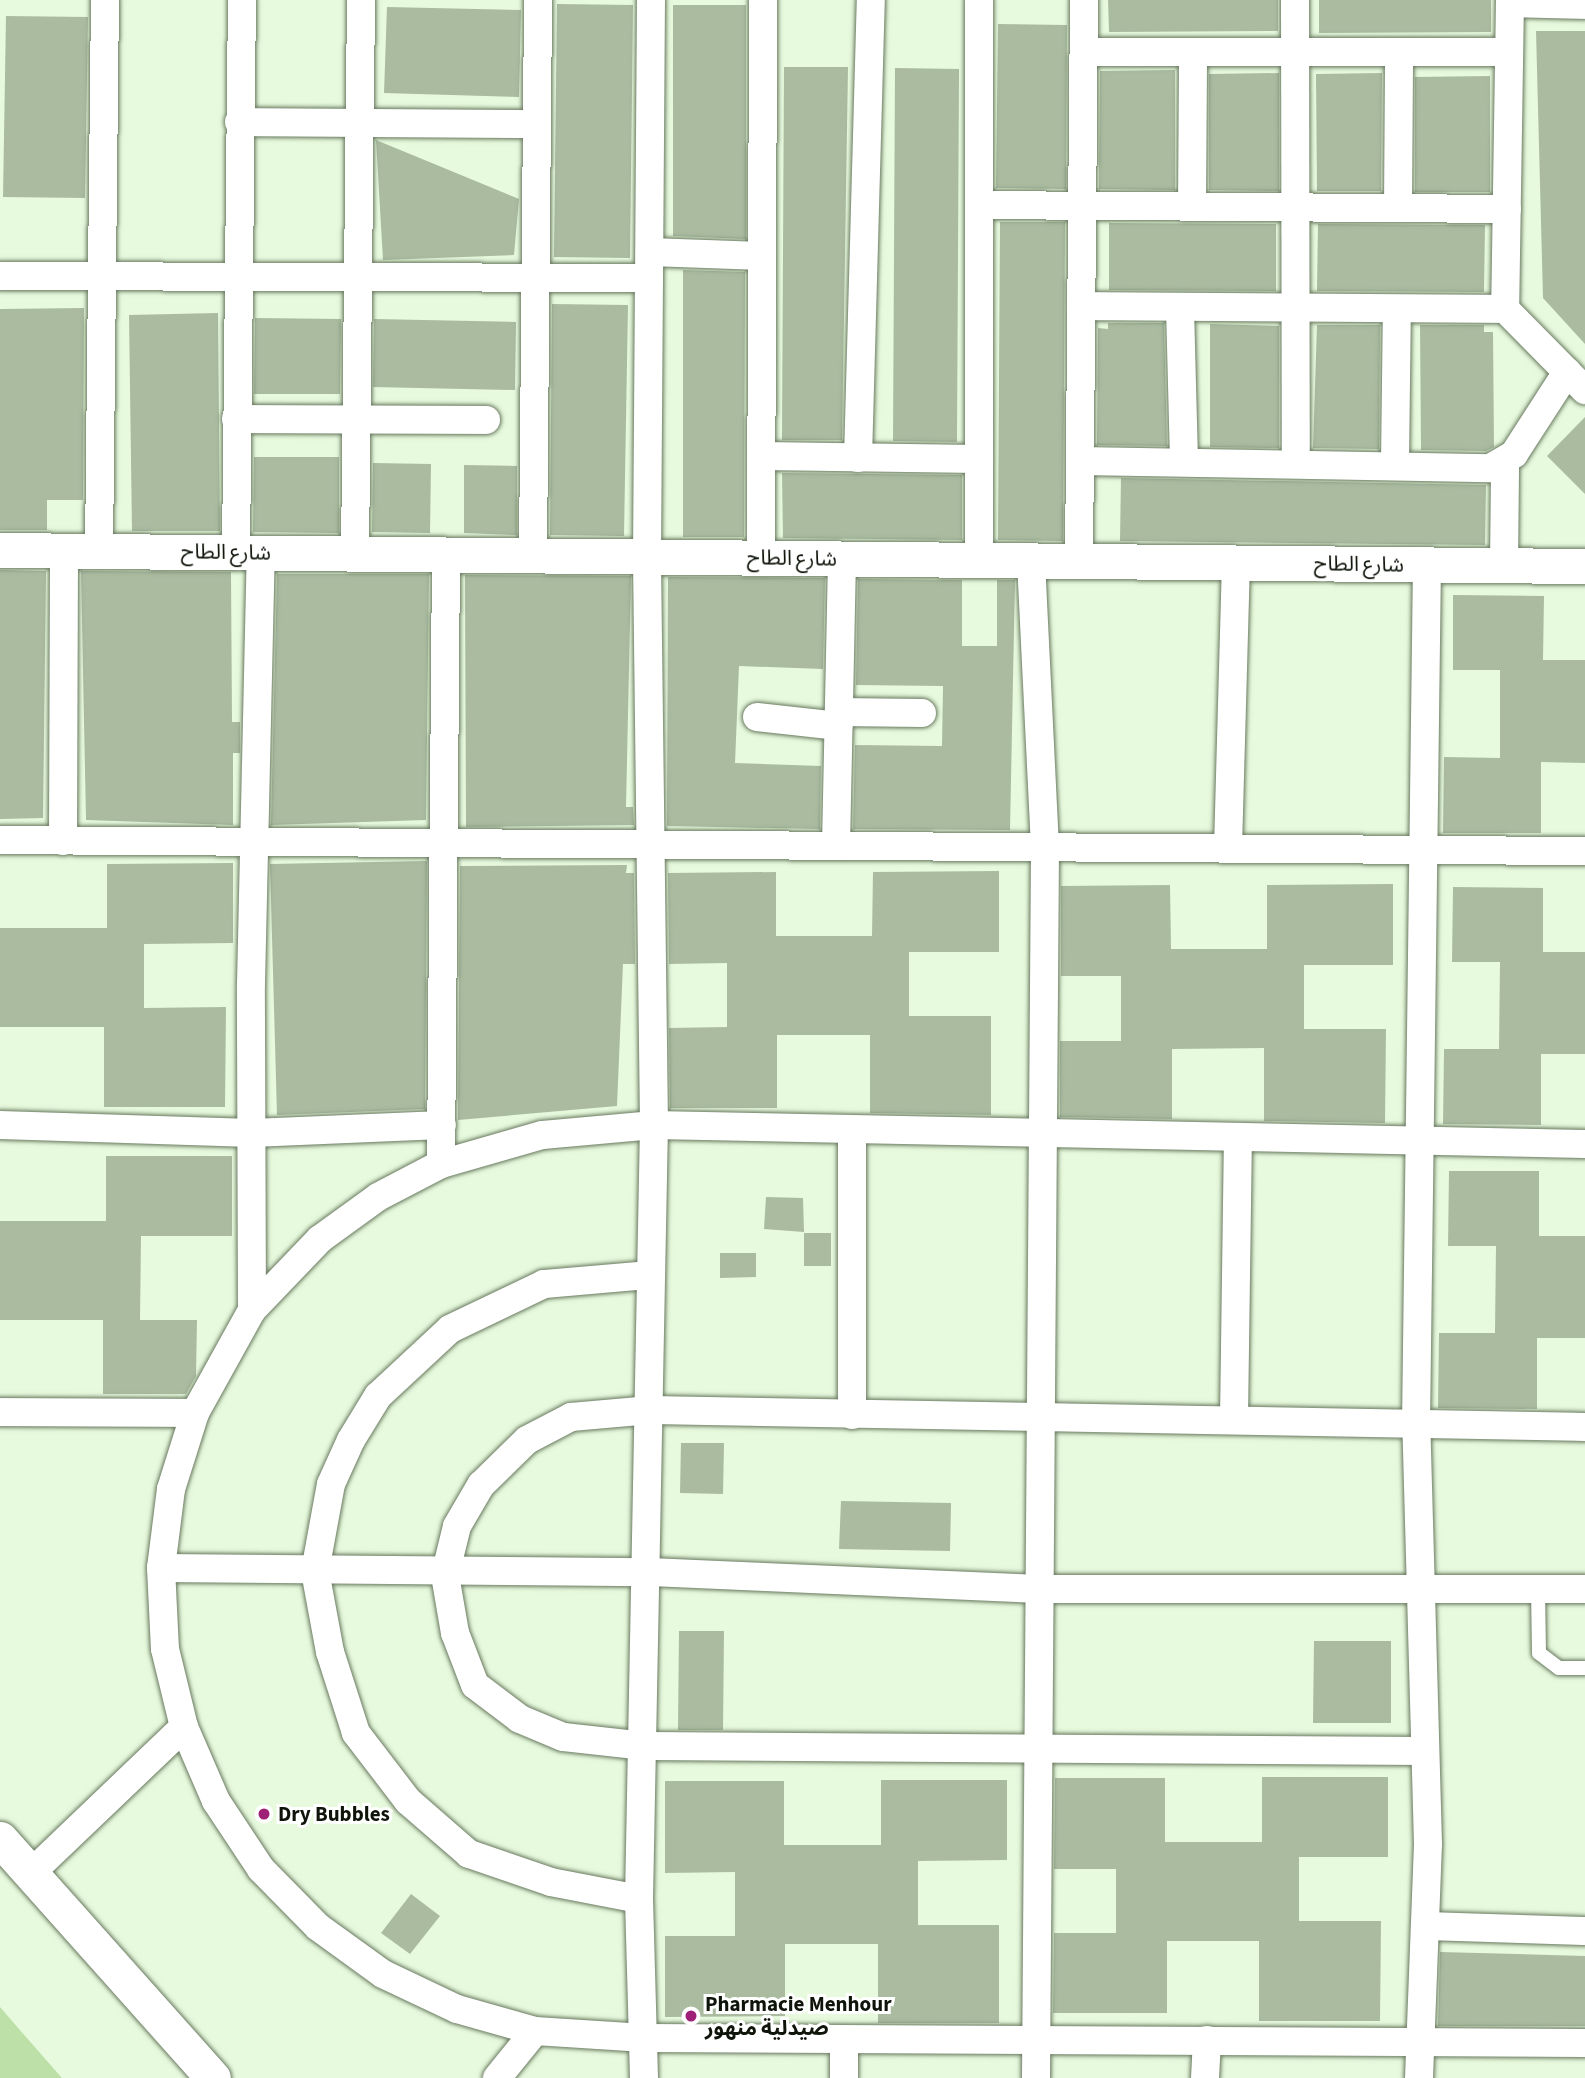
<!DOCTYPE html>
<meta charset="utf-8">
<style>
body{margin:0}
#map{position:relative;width:1585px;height:2078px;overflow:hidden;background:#e7fadd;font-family:"Source Sans 3","Noto Sans Arabic",sans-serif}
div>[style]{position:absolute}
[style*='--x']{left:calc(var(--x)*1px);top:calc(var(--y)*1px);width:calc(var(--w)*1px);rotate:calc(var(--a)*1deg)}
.green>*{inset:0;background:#bde0a9}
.building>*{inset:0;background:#aabba0}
.roads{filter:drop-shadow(0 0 2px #68795f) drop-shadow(0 0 2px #68795f)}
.service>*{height:14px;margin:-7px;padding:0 7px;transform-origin:7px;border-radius:7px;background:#fff}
.minor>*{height:28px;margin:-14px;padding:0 14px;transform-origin:14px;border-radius:14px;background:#fff}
.tertiary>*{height:35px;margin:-17.5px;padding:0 17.5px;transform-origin:17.5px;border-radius:17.5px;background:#fff}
.dots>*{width:19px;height:19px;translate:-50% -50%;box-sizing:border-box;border:4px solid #fff;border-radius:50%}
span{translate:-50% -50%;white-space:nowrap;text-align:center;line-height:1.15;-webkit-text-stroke:6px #fff;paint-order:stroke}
.street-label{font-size:21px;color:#0e140a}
.poi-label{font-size:21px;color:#0e140a;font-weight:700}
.left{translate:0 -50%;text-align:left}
</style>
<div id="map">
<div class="green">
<div style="clip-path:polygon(0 2007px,19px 2029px,62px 2078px,0 2078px)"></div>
</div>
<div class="building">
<div style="clip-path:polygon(1108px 0,1278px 0,1278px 31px,1109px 32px)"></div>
<div style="clip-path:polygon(1319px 0,1491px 0,1491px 32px,1319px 33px)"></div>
<div style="clip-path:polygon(557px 4px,633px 5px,630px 258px,554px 257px)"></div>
<div style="clip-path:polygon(673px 5px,746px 5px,746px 239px,673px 236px)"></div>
<div style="clip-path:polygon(387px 7px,521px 10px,519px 97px,384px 93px)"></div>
<div style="clip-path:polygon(6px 16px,88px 17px,85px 198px,3px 197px)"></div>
<div style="clip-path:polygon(998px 24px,1067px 25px,1066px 189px,996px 188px)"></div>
<div style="clip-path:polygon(1536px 31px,1585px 31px,1585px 344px,1543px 298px)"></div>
<div style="clip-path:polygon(784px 67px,848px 67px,842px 440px,782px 440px)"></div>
<div style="clip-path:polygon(895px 68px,959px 69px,957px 442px,893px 441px)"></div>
<div style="clip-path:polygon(1175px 70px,1175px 190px,1099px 189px,1100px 71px)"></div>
<div style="clip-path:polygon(1279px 73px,1279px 191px,1209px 190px,1209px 74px)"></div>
<div style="clip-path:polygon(1382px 73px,1381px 191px,1317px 191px,1316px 74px)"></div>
<div style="clip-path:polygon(1490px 76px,1490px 192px,1415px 192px,1415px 77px)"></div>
<div style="clip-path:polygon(376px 140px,519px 199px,514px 255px,383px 260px)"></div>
<div style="clip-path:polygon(1000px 222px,1065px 222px,1063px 541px,998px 540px)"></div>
<div style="clip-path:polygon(1109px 223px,1276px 224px,1276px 291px,1109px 290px)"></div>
<div style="clip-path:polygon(1318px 224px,1485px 225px,1484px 292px,1317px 291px)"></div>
<div style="clip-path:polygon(683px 270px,745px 272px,744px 537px,683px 537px)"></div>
<div style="clip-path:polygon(552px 304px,628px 305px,624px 536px,550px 535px)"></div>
<div style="clip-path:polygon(84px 308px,83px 500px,47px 500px,47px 530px,0 530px,0 309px)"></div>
<div style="clip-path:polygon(218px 313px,220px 531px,132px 531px,129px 315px)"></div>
<div style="clip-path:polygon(255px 318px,341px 319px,340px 394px,254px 394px)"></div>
<div style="clip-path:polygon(374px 319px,516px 322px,515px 390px,373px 387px)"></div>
<div style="clip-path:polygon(1108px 323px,1164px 323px,1167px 446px,1097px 445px,1098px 328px,1108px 329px)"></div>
<div style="clip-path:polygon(1210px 324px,1279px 326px,1279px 448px,1210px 447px)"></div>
<div style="clip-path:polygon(1317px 325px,1380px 325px,1379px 449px,1313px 448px)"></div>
<div style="clip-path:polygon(1420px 325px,1484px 325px,1484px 332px,1493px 332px,1494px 447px,1486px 451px,1421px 450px)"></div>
<div style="clip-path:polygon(1585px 417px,1585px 494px,1547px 456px)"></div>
<div style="clip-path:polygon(254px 457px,339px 457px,339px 533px,253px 532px)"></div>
<div style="clip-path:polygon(373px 463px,431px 464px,430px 533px,372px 532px)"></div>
<div style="clip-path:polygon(464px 465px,517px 466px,517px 535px,464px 533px)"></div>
<div style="clip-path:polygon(782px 473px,962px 475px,962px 540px,783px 538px)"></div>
<div style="clip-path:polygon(1121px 478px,1486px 485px,1485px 545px,1120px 541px)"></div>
<div style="clip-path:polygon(0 570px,46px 571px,43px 818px,0 819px)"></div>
<div style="clip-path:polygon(81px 571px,231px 572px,232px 722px,240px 722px,240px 753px,233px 753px,233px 825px,86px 820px)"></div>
<div style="clip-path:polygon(277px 574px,429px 574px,426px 820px,271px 825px)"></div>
<div style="clip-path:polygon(465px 575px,631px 576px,626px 807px,633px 807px,634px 825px,466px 827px)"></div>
<div style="clip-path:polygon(668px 577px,825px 578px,823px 669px,739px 666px,735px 763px,821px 766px,820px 829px,667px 826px)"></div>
<div style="clip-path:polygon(858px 579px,962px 580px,962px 646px,997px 646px,997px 580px,1015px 580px,1010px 830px,853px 829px,855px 745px,942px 746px,943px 686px,856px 685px)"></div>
<div style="clip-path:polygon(1453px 595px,1544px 596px,1543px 660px,1585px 660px,1585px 763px,1541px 762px,1541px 833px,1443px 833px,1444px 757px,1500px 758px,1500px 670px,1453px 670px)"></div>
<div style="clip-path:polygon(427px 861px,425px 1109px,277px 1115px,270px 864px)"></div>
<div style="clip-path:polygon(233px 863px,233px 943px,144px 944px,144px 1008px,226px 1007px,225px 1107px,104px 1107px,104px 1027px,0 1027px,0 928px,107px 928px,107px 864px)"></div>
<div style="clip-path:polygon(627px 865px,626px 873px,634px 873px,635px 964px,623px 964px,617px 1106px,458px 1120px,460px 866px)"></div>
<div style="clip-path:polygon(999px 871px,999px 952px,909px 952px,909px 1016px,991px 1016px,991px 1115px,870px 1113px,870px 1035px,777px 1035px,777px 1108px,670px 1108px,669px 1028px,727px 1027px,727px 963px,669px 964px,668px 873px,776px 872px,776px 936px,872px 936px,873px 872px)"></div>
<div style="clip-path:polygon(1393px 884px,1393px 965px,1304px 965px,1304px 1029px,1386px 1029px,1385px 1123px,1264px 1121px,1264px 1048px,1172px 1049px,1172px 1119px,1060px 1117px,1060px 1041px,1121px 1041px,1121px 976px,1061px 976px,1061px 886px,1170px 885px,1171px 949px,1267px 949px,1267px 885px)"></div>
<div style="clip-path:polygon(1453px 887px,1543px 888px,1543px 952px,1585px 952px,1585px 1054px,1541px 1054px,1541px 1125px,1443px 1124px,1444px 1049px,1499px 1049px,1500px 962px,1452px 962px)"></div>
<div style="clip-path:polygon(106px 1156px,232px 1156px,232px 1236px,141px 1236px,140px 1320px,197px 1320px,196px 1376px,186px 1394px,103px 1394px,103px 1320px,0 1320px,0 1221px,106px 1221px)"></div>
<div style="clip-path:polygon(1449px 1171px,1539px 1171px,1539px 1236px,1585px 1236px,1585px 1338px,1537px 1338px,1537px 1409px,1438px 1408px,1439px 1333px,1495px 1333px,1496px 1246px,1448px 1246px)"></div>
<div style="clip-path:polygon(766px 1197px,803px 1198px,804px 1232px,764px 1229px)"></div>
<div style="clip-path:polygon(804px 1233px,831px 1233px,831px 1266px,804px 1266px)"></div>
<div style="clip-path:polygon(720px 1253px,756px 1253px,756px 1277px,720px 1278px)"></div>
<div style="clip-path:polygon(681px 1443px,724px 1443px,723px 1494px,680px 1493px)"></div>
<div style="clip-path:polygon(841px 1501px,951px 1503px,950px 1551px,839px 1549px)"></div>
<div style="clip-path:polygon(679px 1631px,724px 1631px,723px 1730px,678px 1730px)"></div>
<div style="clip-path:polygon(1314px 1641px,1391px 1641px,1391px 1723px,1313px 1723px)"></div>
<div style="clip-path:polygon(1262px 1777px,1388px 1777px,1388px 1857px,1299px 1857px,1299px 1921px,1381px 1921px,1380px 2021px,1259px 2021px,1259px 1941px,1167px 1941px,1167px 2013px,1053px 2013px,1054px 1933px,1116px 1933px,1116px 1869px,1054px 1869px,1055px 1778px,1165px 1778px,1165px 1842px,1262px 1842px)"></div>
<div style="clip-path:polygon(881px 1780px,1007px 1780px,1007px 1860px,918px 1861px,918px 1925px,999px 1925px,999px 2023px,878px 2023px,878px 1944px,785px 1944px,785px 2016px,665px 2017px,665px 1936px,735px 1936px,735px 1872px,665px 1873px,665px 1781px,784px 1781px,784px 1845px,881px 1845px)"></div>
<div style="clip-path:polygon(411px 1894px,440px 1916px,410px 1954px,381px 1933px)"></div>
<div style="clip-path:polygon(1440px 1952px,1585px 1956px,1585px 2026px,1438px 2026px)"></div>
</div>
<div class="roads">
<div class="service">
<div style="--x:1538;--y:1589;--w:64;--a:89.1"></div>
<div style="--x:1539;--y:1653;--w:25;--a:37"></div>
<div style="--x:1559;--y:1668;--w:26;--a:0"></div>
</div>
<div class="minor">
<div style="--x:979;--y:0;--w:560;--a:90"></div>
<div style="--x:1295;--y:0;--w:461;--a:89.9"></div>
<div style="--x:1510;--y:0;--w:309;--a:90.9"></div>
<div style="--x:1505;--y:309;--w:114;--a:45.4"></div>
<div style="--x:1510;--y:3;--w:75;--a:1.5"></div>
<div style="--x:1084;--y:52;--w:425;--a:0"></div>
<div style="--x:239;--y:122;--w:298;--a:0.4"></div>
<div style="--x:979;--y:205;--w:528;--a:0.43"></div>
<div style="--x:1192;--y:207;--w:155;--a:-89.6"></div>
<div style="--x:1398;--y:208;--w:156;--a:-89.6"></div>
<div style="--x:650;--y:252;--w:112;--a:2"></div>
<div style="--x:0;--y:276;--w:649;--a:0.18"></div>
<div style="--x:1081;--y:306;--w:424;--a:0.4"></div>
<div style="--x:1180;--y:308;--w:153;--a:88.5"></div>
<div style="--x:236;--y:419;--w:250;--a:0.2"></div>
<div style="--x:761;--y:456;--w:218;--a:0.8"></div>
<div style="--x:858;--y:458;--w:458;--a:-88.4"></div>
<div style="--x:1080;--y:461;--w:410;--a:1"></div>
<div style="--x:1490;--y:468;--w:28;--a:-30"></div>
<div style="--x:1514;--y:454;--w:98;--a:-57.1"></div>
<div style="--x:1395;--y:463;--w:153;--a:-89.3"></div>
<div style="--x:99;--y:551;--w:551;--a:-89.38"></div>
<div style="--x:236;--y:551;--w:551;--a:-89.38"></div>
<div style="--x:355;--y:554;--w:554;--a:-89.38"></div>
<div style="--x:533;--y:555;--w:555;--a:-89.48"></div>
<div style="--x:761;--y:558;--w:558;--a:-89.79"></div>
<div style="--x:1031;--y:561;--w:290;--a:87.2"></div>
<div style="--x:1045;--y:851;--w:1227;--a:90.42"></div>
<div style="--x:1079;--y:561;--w:561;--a:-89.49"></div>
<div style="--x:1504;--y:566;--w:102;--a:-89.4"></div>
<div style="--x:839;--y:712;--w:83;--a:0.7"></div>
<div style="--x:757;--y:717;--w:82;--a:6.3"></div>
<div style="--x:0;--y:840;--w:1585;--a:0.4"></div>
<div style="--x:63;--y:841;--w:291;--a:-89.8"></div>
<div style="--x:836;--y:846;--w:287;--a:-88.8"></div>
<div style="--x:1228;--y:848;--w:285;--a:-88.4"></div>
<div style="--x:0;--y:1125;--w:252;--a:1.8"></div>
<div style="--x:252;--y:1133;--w:190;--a:-2.4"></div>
<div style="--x:852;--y:1132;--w:283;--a:90"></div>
<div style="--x:1585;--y:1144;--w:931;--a:-178.83"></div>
<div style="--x:654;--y:1125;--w:112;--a:174.9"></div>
<div style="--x:542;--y:1135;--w:105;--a:164"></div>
<div style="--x:441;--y:1164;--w:71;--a:152.4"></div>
<div style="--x:378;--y:1197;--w:72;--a:144.1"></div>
<div style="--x:320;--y:1239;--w:98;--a:133.8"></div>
<div style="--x:252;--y:1310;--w:118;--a:119"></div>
<div style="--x:195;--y:1413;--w:80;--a:107.5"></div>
<div style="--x:171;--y:1489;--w:80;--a:97.2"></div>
<div style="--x:161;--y:1568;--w:81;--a:87.2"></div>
<div style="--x:165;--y:1649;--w:80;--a:76.3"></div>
<div style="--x:184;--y:1727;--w:81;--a:66.6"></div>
<div style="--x:216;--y:1801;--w:82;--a:56.5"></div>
<div style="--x:261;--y:1869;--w:81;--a:45.5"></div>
<div style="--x:318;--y:1927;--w:80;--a:35.9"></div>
<div style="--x:383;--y:1974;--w:82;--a:25.3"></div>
<div style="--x:457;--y:2009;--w:81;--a:15.8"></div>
<div style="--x:535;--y:2031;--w:110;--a:3.6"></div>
<div style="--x:645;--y:2038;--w:940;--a:0.3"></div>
<div style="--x:441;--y:1164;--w:609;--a:-89.53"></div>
<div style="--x:252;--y:1310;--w:326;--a:-90.2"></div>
<div style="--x:251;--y:984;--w:432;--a:-88.7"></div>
<div style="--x:0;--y:1412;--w:195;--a:0.3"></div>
<div style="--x:1234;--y:1419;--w:280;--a:-89.2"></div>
<div style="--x:161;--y:1568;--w:489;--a:0.5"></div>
<div style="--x:650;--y:1572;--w:390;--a:2.5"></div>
<div style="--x:1040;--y:1589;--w:545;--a:0"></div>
<div style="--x:1423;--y:1751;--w:778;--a:-179.63"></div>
<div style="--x:645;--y:1746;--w:82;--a:-173.7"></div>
<div style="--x:563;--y:1737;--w:47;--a:-157.3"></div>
<div style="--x:520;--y:1719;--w:56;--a:-142.9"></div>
<div style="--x:475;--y:1685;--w:56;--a:-111"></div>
<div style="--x:455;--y:1633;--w:59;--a:-99.8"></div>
<div style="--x:445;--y:1575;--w:50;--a:-76.2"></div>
<div style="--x:457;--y:1526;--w:48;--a:-59.7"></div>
<div style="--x:481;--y:1485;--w:64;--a:-44.4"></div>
<div style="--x:527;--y:1440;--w:50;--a:-27.6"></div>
<div style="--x:571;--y:1417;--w:80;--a:-5"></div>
<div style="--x:651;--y:1410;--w:934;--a:1.04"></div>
<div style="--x:30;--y:1874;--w:213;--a:-43.7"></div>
<div style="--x:639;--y:1899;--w:90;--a:-169.1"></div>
<div style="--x:551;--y:1882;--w:87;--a:-161.1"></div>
<div style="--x:469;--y:1854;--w:81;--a:-139"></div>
<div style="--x:408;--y:1801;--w:86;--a:-127.4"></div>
<div style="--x:356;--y:1733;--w:85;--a:-107.8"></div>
<div style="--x:330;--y:1652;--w:82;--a:-100.5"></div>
<div style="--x:315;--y:1571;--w:88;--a:-79.6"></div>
<div style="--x:331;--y:1484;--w:48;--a:-65.6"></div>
<div style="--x:351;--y:1440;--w:52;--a:-58.5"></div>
<div style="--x:378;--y:1396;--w:98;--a:-42.9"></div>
<div style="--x:450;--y:1329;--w:104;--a:-25.6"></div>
<div style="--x:544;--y:1284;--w:104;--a:-4.9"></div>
<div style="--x:1425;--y:1926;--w:160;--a:1.8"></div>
<div style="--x:497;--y:2078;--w:60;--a:-51"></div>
<div style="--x:644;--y:2078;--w:179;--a:-91.6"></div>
<div style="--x:639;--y:1899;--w:774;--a:-88.89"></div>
<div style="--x:654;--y:1125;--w:568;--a:-90.71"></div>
<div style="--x:647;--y:557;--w:557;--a:-89.59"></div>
<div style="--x:844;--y:2078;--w:38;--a:-90"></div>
<div style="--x:1205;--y:2078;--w:38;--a:-87"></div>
<div style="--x:1419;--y:2078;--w:234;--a:-87.8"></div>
<div style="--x:1428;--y:1844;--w:418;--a:-91.6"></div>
<div style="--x:1416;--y:1426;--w:861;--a:-89.27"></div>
</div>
<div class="tertiary">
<div style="--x:0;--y:550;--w:1585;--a:0.58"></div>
<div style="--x:0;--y:1839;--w:320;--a:48.3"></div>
</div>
</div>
<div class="dots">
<div style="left:264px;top:1814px;background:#9e2177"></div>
<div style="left:691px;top:2016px;background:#9e2177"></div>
</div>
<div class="street-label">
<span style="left:226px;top:552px;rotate:1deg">شارع الطاح</span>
<span style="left:792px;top:558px;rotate:1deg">شارع الطاح</span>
<span style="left:1359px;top:564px;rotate:1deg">شارع الطاح</span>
</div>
<div class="poi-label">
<span class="left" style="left:278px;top:1814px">Dry Bubbles</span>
<span class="left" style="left:705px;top:2016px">Pharmacie Menhour<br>صيدلية منهور</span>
</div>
</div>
